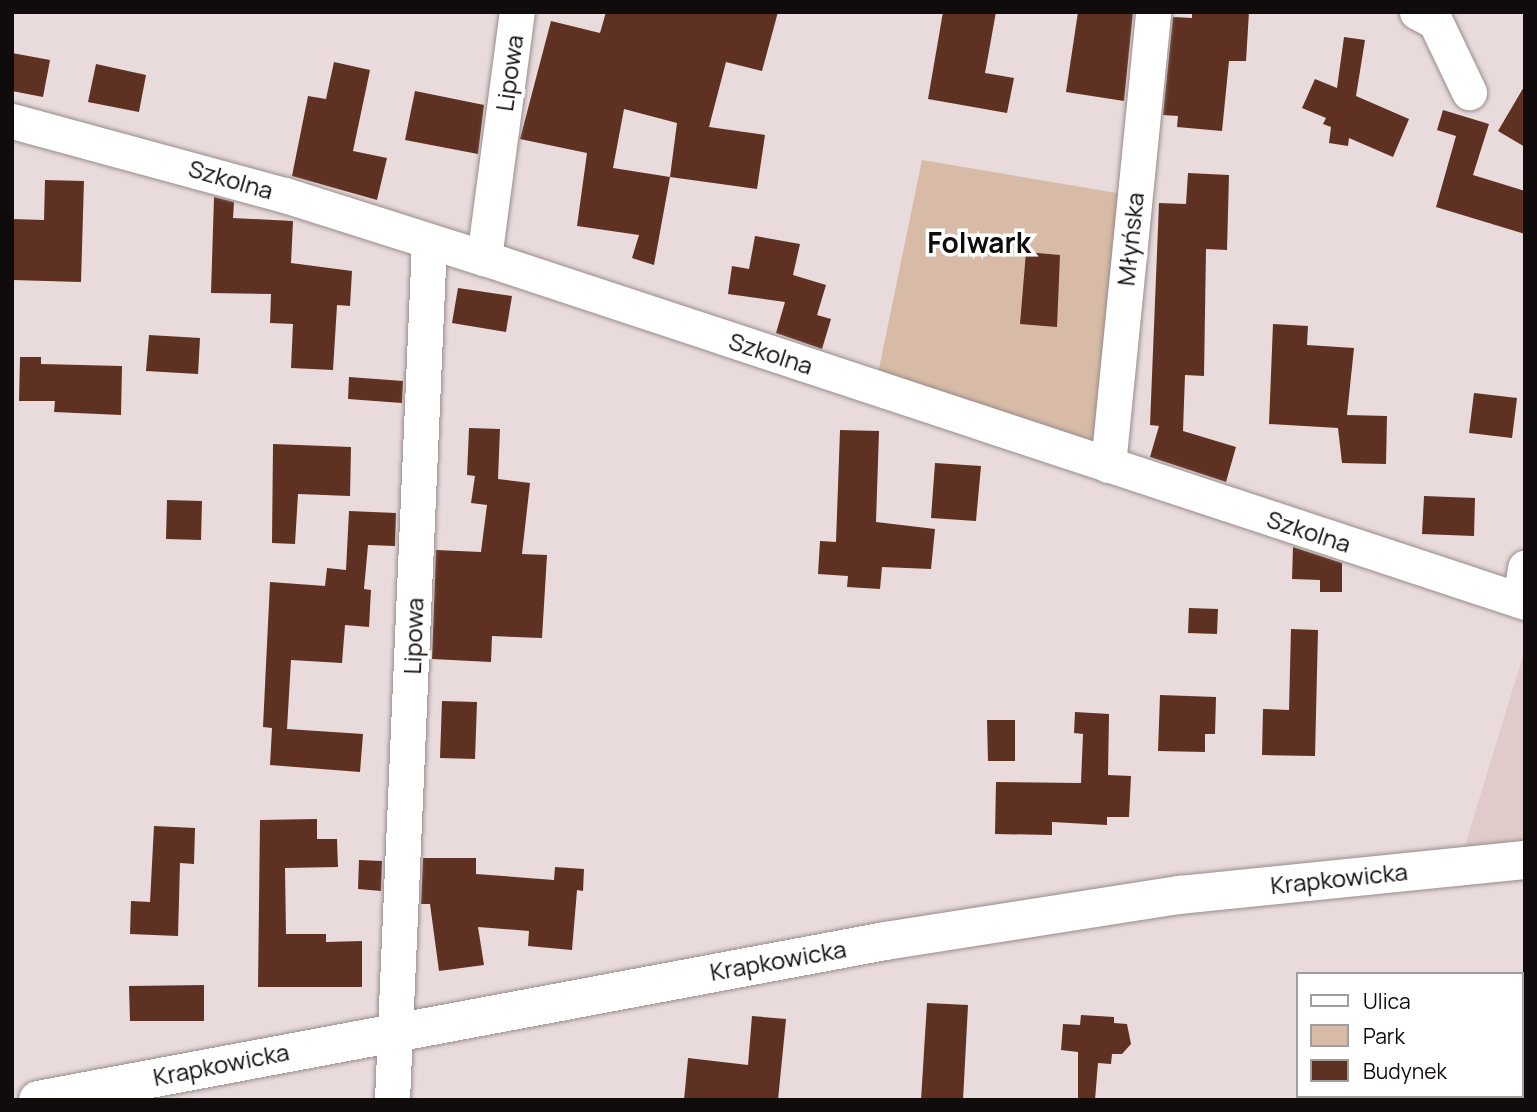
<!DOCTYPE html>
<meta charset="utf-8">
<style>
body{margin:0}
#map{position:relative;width:1537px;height:1112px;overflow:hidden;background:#e9dbdb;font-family:Manrope,sans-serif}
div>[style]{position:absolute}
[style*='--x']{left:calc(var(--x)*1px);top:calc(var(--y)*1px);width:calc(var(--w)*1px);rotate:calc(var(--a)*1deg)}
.built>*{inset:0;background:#e1cbca}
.green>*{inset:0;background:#d7bba6}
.building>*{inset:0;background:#5f3122}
.roads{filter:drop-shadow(0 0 2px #978b8b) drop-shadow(0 0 2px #978b8b)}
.minor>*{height:35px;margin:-17.5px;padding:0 17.5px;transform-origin:17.5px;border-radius:17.5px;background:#fff}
.major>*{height:38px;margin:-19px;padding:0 19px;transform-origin:19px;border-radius:19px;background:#fff}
span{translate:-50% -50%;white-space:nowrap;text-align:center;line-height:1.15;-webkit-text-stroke:7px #fff;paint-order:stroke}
.street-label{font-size:24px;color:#110c0c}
.quarter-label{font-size:28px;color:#110c0c;font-weight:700}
.frame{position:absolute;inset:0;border:14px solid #110c0c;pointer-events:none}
.legend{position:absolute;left:1296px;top:972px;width:228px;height:126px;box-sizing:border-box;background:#fff;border:2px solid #a09e9e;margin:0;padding:9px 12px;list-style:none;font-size:21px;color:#110c0c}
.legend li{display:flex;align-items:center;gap:14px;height:35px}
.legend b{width:35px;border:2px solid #a09e9e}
</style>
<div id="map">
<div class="built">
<div style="clip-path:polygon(1525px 649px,1525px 860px,1459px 865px)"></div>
</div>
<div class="green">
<div style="clip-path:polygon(922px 160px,1135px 196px,1108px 465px,875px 388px)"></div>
</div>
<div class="building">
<div style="clip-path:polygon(606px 12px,778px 12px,762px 71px,726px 62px,709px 127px,765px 135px,757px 189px,670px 177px,677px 123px,624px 109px,613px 168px,670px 177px,654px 265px,632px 258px,639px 235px,577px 226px,587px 153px,520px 139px,551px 21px,600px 33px)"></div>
<div style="clip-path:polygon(943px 12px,996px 12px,985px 73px,1014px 78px,1007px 113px,928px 99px)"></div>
<div style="clip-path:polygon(1078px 12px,1133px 12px,1124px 101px,1066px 92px)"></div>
<div style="clip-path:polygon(1192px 12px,1249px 12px,1246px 61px,1229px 61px,1222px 131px,1177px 127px,1178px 116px,1163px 115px,1173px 17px,1192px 18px)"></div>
<div style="clip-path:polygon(1344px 37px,1365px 40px,1356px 96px,1409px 119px,1393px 157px,1349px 138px,1348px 146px,1329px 143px,1331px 127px,1323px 124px,1326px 118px,1302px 108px,1315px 79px,1337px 88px)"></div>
<div style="clip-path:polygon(12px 53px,50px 60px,43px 97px,12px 91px)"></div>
<div style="clip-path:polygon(334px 62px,370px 70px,353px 151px,387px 158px,377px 200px,292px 176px,308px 96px,326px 99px)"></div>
<div style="clip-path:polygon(96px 64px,146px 75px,139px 112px,88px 102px)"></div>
<div style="clip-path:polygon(1525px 85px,1525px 147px,1498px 131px)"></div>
<div style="clip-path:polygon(415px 91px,484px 105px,478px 154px,405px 140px)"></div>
<div style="clip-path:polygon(1443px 110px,1489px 124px,1473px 175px,1525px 191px,1525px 234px,1436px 207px,1456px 136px,1437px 130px)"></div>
<div style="clip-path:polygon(1188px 173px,1229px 175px,1227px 250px,1206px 249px,1204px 376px,1185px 375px,1183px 431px,1236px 447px,1226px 482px,1150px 457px,1159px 426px,1150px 425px,1159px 203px,1186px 204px)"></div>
<div style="clip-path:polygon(45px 180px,84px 181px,81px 282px,12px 280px,12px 219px,44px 220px)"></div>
<div style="clip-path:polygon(214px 197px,234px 202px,233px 218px,293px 221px,291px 263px,352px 271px,350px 306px,337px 305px,333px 370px,291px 368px,293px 324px,270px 323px,271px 294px,211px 293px)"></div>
<div style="clip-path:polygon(755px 236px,800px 244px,793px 275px,826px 285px,817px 315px,831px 319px,822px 349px,776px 333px,785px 302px,728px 294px,732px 266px,749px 269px)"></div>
<div style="clip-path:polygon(1026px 252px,1060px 255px,1057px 327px,1020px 324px)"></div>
<div style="clip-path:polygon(458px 288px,512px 296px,506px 332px,452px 323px)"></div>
<div style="clip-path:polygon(1273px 324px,1308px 326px,1307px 345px,1354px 348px,1347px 415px,1387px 416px,1386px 464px,1342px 463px,1338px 428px,1269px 424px)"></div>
<div style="clip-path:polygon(149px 335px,200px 338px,198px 374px,146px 371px)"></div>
<div style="clip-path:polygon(20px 357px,41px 357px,41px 364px,122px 366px,121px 415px,54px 412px,55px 401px,19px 401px)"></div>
<div style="clip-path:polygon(349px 377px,403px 381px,402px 403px,348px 399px)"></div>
<div style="clip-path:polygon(1474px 393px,1517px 398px,1512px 438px,1469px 433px)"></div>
<div style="clip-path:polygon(469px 428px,500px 429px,498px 479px,530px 483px,522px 554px,547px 555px,542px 638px,492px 636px,491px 662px,432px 659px,436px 550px,481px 552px,487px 505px,471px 503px,475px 476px,467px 475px)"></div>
<div style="clip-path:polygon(840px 430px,879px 431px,876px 522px,935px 529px,931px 569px,882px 567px,880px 589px,847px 587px,848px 576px,818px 574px,820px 541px,836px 542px)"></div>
<div style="clip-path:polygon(273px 444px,351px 447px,350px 496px,298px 494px,295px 544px,272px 543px)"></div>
<div style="clip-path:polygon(935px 463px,981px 466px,976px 521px,931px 518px)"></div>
<div style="clip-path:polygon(1424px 496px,1475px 498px,1474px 536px,1422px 534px)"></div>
<div style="clip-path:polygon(167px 500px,202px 501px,201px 540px,166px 539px)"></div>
<div style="clip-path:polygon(349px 511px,396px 513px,395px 546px,368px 545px,364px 589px,371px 590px,369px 627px,345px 625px,342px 663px,291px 660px,287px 729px,363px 734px,360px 772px,270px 765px,272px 728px,263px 727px,270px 582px,325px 586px,327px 568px,346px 570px)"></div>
<div style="clip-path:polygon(1293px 547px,1342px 563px,1342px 592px,1320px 592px,1320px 580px,1292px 579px)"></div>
<div style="clip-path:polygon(1189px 608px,1218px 609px,1217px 634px,1188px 633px)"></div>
<div style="clip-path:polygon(1291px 629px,1318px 630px,1315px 756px,1262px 755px,1263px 709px,1289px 710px)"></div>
<div style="clip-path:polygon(1160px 695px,1216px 697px,1215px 734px,1205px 734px,1205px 752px,1158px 751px)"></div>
<div style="clip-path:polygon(442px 701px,477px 702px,475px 759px,440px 758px)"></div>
<div style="clip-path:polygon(1075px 712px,1109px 714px,1108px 775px,1131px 776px,1129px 817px,1107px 817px,1107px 825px,1052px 822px,1052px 835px,995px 834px,996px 782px,1081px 783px,1083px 734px,1074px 733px)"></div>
<div style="clip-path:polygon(987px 720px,1015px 720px,1015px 761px,988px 761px)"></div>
<div style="clip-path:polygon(317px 819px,317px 839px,337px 839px,338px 867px,285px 868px,286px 934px,326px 934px,326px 942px,362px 941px,362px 987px,258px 987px,260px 820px)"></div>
<div style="clip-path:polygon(154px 826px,195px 828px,194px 864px,180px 863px,178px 936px,130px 934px,131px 901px,150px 902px)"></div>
<div style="clip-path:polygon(423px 858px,476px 858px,476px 874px,554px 880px,555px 867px,584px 869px,583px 891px,577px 890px,572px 950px,528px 946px,529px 931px,478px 927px,484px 965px,439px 971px,430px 904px,421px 904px)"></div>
<div style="clip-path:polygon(359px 860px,382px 861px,381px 891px,358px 889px)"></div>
<div style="clip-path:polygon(204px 985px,204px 1021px,130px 1021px,129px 986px)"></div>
<div style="clip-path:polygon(927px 1003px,968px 1005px,963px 1100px,921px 1100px)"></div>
<div style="clip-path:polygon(1081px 1015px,1114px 1017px,1114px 1023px,1127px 1024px,1131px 1044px,1122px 1054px,1112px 1054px,1111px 1064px,1098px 1063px,1095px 1100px,1078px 1100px,1078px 1052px,1061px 1050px,1063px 1024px,1080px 1025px)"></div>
<div style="clip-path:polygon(752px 1016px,786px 1019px,778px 1100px,684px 1100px,688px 1058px,748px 1065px)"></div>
</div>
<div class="roads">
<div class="minor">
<div style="--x:1417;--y:12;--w:20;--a:27"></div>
<div style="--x:1435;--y:21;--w:79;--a:64.4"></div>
<div style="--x:12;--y:121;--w:283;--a:15.2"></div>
<div style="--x:285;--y:195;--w:209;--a:17.6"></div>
<div style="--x:484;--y:258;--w:1096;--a:18.29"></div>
<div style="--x:484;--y:258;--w:248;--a:-82.4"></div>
<div style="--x:1108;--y:465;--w:455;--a:-84.3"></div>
<div style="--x:1520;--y:600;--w:33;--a:-81"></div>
<div style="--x:392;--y:1100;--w:859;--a:-87.53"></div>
</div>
<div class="major">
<div style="--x:38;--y:1100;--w:862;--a:-10.63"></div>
<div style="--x:885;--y:941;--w:299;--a:-8.9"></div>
<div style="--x:1180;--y:895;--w:347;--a:-5.8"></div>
</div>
</div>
<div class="street-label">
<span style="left:509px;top:73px;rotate:-82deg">Lipowa</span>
<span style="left:231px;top:179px;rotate:16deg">Szkolna</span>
<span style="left:1130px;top:239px;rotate:-84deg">Młyńska</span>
<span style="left:771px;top:353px;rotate:18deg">Szkolna</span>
<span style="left:1309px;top:531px;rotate:18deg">Szkolna</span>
<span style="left:413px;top:636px;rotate:-88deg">Lipowa</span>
<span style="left:1339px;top:878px;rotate:-6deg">Krapkowicka</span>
<span style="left:778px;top:960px;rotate:-10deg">Krapkowicka</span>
<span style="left:221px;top:1064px;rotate:-11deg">Krapkowicka</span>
</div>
<div class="quarter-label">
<span style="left:979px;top:242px">Folwark</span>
</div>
<div class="frame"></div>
<ul class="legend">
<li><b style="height:9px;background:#fff"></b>Ulica</li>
<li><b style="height:19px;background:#d7bba6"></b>Park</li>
<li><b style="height:19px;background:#5f3122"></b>Budynek</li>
</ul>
</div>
